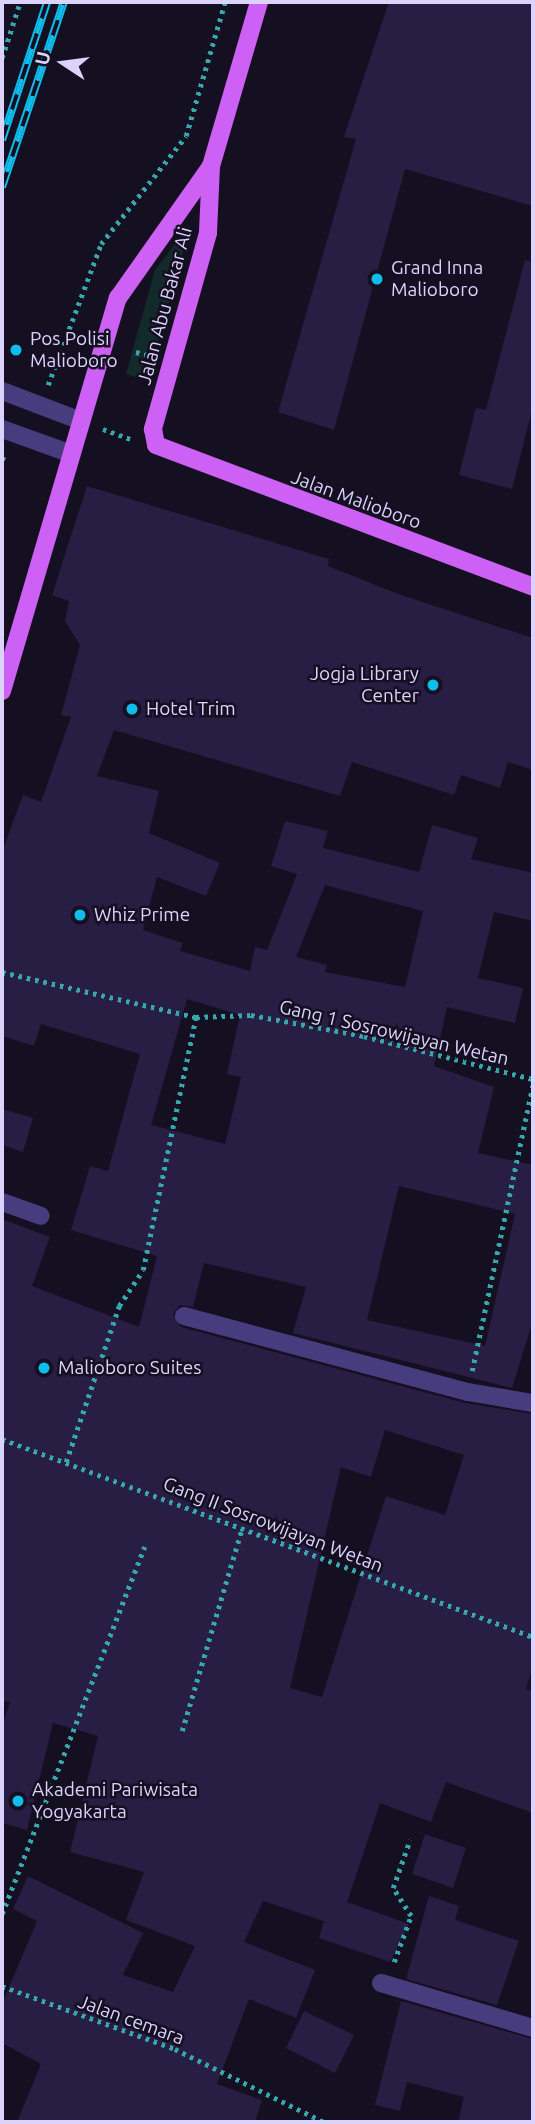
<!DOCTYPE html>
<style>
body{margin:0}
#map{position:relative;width:535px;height:2124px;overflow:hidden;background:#150f22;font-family:Ubuntu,sans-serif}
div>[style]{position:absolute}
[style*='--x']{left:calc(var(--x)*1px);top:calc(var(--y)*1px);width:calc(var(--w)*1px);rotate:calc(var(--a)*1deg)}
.green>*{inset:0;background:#132a2b}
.building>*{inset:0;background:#281d42}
.path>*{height:4.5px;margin-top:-2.25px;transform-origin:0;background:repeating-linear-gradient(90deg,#36a7ad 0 3.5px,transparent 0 8.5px)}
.minor>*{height:18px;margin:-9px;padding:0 9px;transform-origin:9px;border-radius:9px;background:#473d7e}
.major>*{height:18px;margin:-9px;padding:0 9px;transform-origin:9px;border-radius:9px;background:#ce61f5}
.rail>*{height:8px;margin-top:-4px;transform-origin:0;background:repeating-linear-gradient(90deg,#150f22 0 16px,#0fbdec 0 32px);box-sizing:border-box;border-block:2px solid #0fbdec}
.dots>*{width:19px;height:19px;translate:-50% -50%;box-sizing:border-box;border:4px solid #150f22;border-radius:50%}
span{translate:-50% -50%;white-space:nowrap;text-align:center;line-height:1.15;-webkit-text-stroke:5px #150f22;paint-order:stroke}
.poi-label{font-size:19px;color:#dcd3fc}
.left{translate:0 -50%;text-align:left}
.right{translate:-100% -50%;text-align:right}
.street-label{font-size:19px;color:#dcd3fc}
.frame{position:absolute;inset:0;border:4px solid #dcd3fc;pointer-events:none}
.north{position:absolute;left:28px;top:28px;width:70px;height:70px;-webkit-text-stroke:5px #150f22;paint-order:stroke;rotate:283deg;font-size:19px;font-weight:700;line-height:28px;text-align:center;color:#dcd3fc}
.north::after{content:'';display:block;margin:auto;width:24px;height:32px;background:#dcd3fc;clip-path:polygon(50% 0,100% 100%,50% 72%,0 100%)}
</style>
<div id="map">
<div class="green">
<div style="clip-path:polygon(190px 225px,148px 381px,126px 374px,155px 270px)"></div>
</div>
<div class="building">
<div style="clip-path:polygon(389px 2px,533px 2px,533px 206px,405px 169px,334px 430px,278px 412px,356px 139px,344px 137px)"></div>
<div style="clip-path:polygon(525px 260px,533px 262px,533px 406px,512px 489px,459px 475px,476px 408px,486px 410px)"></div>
<div style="clip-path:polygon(evenodd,87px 486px,329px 559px,328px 566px,398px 594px,533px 638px,533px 770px,508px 762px,500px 788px,461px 775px,454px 795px,352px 762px,340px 796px,114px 730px,97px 776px,159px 791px,149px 833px,220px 863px,206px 896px,157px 877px,143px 930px,183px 943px,180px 951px,250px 971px,255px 947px,267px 950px,297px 874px,271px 866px,285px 821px,328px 831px,323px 848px,419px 872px,432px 825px,478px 838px,471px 859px,533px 873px,533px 921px,494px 912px,478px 978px,523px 988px,515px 1023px,447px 1007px,434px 1066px,494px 1087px,478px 1153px,533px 1165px,533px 1320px,512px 1388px,293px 1333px,306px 1287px,204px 1263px,193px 1307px,180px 1305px,173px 1314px,181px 1327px,465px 1403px,533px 1414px,533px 1666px,526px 1689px,533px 1691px,533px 1813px,446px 1782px,431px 1822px,380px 1803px,347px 1902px,409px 1924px,390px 1962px,319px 1938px,324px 1921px,263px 1901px,244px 1942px,315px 1970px,296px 2018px,249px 1999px,217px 2084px,262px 2100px,255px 2122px,17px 2122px,41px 2064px,2px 2043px,2px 2004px,37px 1921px,13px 1909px,28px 1876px,143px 1933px,123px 1975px,173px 1992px,195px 1946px,126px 1920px,144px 1872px,70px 1852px,98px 1736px,53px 1723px,27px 1830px,2px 1823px,2px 1727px,10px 1702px,2px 1701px,2px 1219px,50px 1237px,32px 1286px,139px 1327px,157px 1256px,71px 1230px,90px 1166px,108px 1171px,140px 1054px,41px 1024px,34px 1046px,2px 1036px,2px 852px,23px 795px,41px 802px,71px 717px,61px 715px,80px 645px,65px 621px,69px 601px,52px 595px,87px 486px,325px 885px,423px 911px,405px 987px,325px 972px,327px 965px,296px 957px,325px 885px,87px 486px,187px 999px,240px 1015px,227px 1074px,241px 1077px,225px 1144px,151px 1125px,187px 999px,87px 486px,399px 1186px,515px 1214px,485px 1346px,367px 1320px,399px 1186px,87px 486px,385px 1430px,464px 1455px,445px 1515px,386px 1496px,322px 1697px,290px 1688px,341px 1467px,371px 1477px,385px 1430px)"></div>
<div style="clip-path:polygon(2px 1109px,33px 1118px,23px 1152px,2px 1145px)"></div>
<div style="clip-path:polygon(425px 1834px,466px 1848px,453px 1888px,412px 1874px)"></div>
<div style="clip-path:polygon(429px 1896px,459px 1906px,455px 1920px,519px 1941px,497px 2005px,406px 1979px)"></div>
<div style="clip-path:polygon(401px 2001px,533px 2039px,533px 2122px,458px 2122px,464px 2097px,407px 2082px,400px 2111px,375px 2105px)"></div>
<div style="clip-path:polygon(304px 2011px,354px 2035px,335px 2073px,286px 2048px)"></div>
</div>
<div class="path">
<div style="--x:2;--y:58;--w:59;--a:-72.2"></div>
<div style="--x:136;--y:352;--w:12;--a:14"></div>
<div style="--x:48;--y:385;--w:151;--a:-69.4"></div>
<div style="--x:101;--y:244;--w:137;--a:-51.8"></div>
<div style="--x:186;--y:136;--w:140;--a:-73.8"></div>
<div style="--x:103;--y:429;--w:30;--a:20"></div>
<div style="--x:2;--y:458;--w:6;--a:31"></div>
<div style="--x:2;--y:972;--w:199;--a:13.1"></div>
<div style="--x:196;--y:1017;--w:55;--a:-2.1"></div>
<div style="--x:251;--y:1015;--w:115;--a:10.5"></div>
<div style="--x:364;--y:1036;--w:174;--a:14.3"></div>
<div style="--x:472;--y:1371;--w:293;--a:-78"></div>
<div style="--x:2;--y:1439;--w:567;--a:20.45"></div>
<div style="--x:66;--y:1462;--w:165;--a:-71.2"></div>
<div style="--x:119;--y:1306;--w:43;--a:-56.3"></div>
<div style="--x:143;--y:1270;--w:258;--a:-78.2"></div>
<div style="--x:182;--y:1731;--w:212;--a:-73.5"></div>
<div style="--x:2;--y:1914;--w:394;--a:-68.8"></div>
<div style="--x:394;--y:1962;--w:49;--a:-69.7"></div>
<div style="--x:411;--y:1916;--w:33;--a:-123"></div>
<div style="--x:393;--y:1888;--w:51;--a:-70.5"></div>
<div style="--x:2;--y:1986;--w:184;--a:20"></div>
<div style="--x:175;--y:2049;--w:166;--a:26.1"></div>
</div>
<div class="minor">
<div style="--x:2;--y:391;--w:85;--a:20.8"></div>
<div style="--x:2;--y:429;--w:74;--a:19.7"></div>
<div style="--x:2;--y:1202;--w:41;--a:19.7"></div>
<div style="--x:184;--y:1316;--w:294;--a:15"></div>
<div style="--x:468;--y:1392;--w:66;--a:9.6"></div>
<div style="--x:381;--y:1983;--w:159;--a:16.5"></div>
</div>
<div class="major">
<div style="--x:259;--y:2;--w:171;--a:106.3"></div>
<div style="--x:211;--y:166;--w:67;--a:92.6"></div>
<div style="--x:208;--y:233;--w:204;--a:105.7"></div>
<div style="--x:153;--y:429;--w:16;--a:79"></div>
<div style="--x:156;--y:445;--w:403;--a:20.6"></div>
<div style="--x:2;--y:691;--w:410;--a:-73.6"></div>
<div style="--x:118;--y:298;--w:161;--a:-54.8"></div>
</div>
<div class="rail">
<div style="--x:2;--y:140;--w:145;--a:-71.9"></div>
<div style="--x:2;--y:187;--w:195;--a:-71.5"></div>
</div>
<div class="dots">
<div style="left:377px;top:279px;background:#0fbdec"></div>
<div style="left:16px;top:350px;background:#0fbdec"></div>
<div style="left:433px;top:685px;background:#0fbdec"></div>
<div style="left:132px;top:709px;background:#0fbdec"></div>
<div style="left:80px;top:915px;background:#0fbdec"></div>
<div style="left:44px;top:1368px;background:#0fbdec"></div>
<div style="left:18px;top:1801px;background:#0fbdec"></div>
</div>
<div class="poi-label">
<span class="left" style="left:391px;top:279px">Grand Inna<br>Malioboro</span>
<span class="left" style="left:30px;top:350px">Pos Polisi<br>Malioboro</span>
<span class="right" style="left:419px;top:685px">Jogja Library<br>Center</span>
<span class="left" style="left:146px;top:709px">Hotel Trim</span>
<span class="left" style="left:94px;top:915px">Whiz Prime</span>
<span class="left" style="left:58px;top:1368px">Malioboro Suites</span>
<span class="left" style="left:32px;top:1801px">Akademi Pariwisata<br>Yogyakarta</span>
</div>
<div class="street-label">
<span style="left:165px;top:306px;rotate:-75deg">Jalan Abu Bakar Ali</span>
<span style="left:356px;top:500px;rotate:20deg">Jalan Malioboro</span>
<span style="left:394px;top:1033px;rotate:13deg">Gang 1 Sosrowijayan Wetan</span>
<span style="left:273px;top:1525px;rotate:21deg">Gang II Sosrowijayan Wetan</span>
<span style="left:131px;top:2020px;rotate:20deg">Jalan cemara</span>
</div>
<div class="frame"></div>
<div class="north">U</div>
</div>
